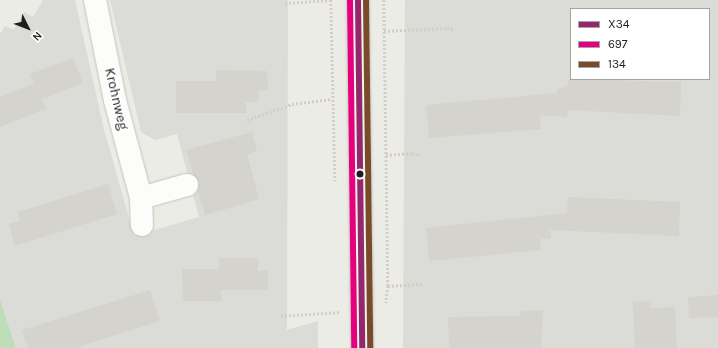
<!DOCTYPE html>
<style>
body{margin:0}
#map{position:relative;width:718px;height:348px;overflow:hidden;background:#ecece6;font-family:Karla,sans-serif}
div>[style]{position:absolute}
[style*='--x']{left:calc(var(--x)*1px);top:calc(var(--y)*1px);width:calc(var(--w)*1px);rotate:calc(var(--a)*1deg)}
.residential>*{inset:0;background:#dbdbd7}
.forest>*{inset:0;background:#bedeb9}
.building>*{inset:0;background:#d5d3ce}
.path>*{height:2.5px;margin-top:-1.25px;transform-origin:0;background:repeating-linear-gradient(90deg,#d7cbc5 0 2px,transparent 0 4px)}
.roads{filter:drop-shadow(0 0 1px #c5c5c2) drop-shadow(0 0 1px #c5c5c2)}
.street>*{height:22px;margin:-11px;padding:0 11px;transform-origin:11px;border-radius:11px;background:#fcfcfb}
.secondary>*{height:22px;margin:-11px;padding:0 11px;transform-origin:11px;border-radius:11px;background:#f1f4e9}
.bus-1>*{height:6px;margin:-3px;padding:0 3px;transform-origin:3px;border-radius:3px;background:#95276e}
.bus-2>*{height:6px;margin:-3px;padding:0 3px;transform-origin:3px;border-radius:3px;background:#e5007d}
.bus-3>*{height:6px;margin:-3px;padding:0 3px;transform-origin:3px;border-radius:3px;background:#7a4b2a}
.dots>*{width:11px;height:11px;translate:-50% -50%;box-sizing:border-box;border:2px solid #fff;border-radius:50%}
span{translate:-50% -50%;white-space:nowrap;text-align:center;line-height:1.15;-webkit-text-stroke:3px #fff;paint-order:stroke}
.street-label{font-size:14px;color:#1e1e1e}
.legend{position:absolute;left:570px;top:8px;width:140px;height:72px;box-sizing:border-box;background:#fff;border:1px solid #a5a5a5;margin:0;padding:5px 7px;list-style:none;font-size:12px;color:#1e1e1e}
.legend li{display:flex;align-items:center;gap:8px;height:20px}
.legend b{width:20px;border:1px solid #a5a5a5}
.north{position:absolute;left:8px;top:8px;width:40px;height:40px;-webkit-text-stroke:3px #fff;paint-order:stroke;rotate:132deg;font-size:11px;font-weight:700;line-height:16px;text-align:center;color:#1e1e1e}
.north::after{content:'';display:block;margin:auto;width:14px;height:18px;background:#1e1e1e;clip-path:polygon(50% 0,100% 100%,50% 72%,0 100%)}
</style>
<div id="map">
<div class="residential">
<div style="clip-path:polygon(43px 0,75px 0,104px 129px,134px 236px,199px 217px,177px 134px,155px 140px,141px 132px,110px 0,288px 0,287px 330px,318px 321px,318px 348px,16px 348px,0 299px,0 34px,5px 26px,14px 30px,24px 12px,33px 17px)"></div>
<div style="clip-path:polygon(evenodd,405px 0,718px 0,718px 348px,403px 348px,405px 0,571px 9px,709px 9px,709px 79px,571px 79px,571px 9px)"></div>
</div>
<div class="forest">
<div style="clip-path:polygon(0 299px,16px 348px,0 348px)"></div>
</div>
<div class="building">
<div style="clip-path:polygon(73px 58px,83px 83px,42px 99px,46px 109px,0 127px,0 97px,34px 84px,30px 74px)"></div>
<div style="clip-path:polygon(216px 70px,267px 71px,268px 90px,258px 90px,258px 102px,245px 102px,247px 113px,176px 113px,176px 81px,216px 81px)"></div>
<div style="clip-path:polygon(569px 79px,681px 82px,680px 116px,568px 110px,567px 117px,540px 115px,541px 129px,429px 138px,426px 105px,557px 93px,557px 90px,568px 85px)"></div>
<div style="clip-path:polygon(252px 132px,257px 151px,247px 154px,259px 199px,205px 215px,198px 191px,199px 182px,193px 174px,186px 150px)"></div>
<div style="clip-path:polygon(108px 184px,117px 214px,15px 246px,9px 224px,20px 221px,18px 212px)"></div>
<div style="clip-path:polygon(568px 197px,680px 202px,679px 236px,550px 230px,551px 238px,540px 239px,541px 250px,429px 261px,426px 228px,567px 213px)"></div>
<div style="clip-path:polygon(219px 258px,258px 258px,258px 271px,268px 270px,268px 290px,221px 290px,222px 301px,183px 301px,182px 269px,219px 269px)"></div>
<div style="clip-path:polygon(150px 290px,160px 321px,75px 348px,28px 348px,22px 330px)"></div>
<div style="clip-path:polygon(718px 295px,718px 317px,689px 318px,688px 297px)"></div>
<div style="clip-path:polygon(651px 301px,651px 308px,675px 307px,677px 348px,635px 348px,633px 302px)"></div>
<div style="clip-path:polygon(543px 310px,541px 348px,449px 348px,448px 317px,521px 316px,520px 311px)"></div>
</div>
<div class="path">
<div style="--x:331;--y:0;--w:181;--a:88.7"></div>
<div style="--x:384;--y:0;--w:286;--a:89.2"></div>
<div style="--x:388;--y:286;--w:17;--a:97"></div>
<div style="--x:285;--y:3;--w:46;--a:-3.7"></div>
<div style="--x:384;--y:31;--w:63;--a:-2.7"></div>
<div style="--x:447;--y:28;--w:7;--a:16"></div>
<div style="--x:247;--y:120;--w:48;--a:-19.6"></div>
<div style="--x:292;--y:104;--w:40;--a:-7.1"></div>
<div style="--x:386;--y:155;--w:27;--a:-4"></div>
<div style="--x:413;--y:153;--w:6;--a:18"></div>
<div style="--x:388;--y:286;--w:36;--a:-3"></div>
<div style="--x:281;--y:316;--w:59;--a:-3.9"></div>
</div>
<div class="roads">
<div class="street">
<div style="--x:95;--y:0;--w:102;--a:78.7"></div>
<div style="--x:115;--y:100;--w:101;--a:75.1"></div>
<div style="--x:141;--y:198;--w:27;--a:88"></div>
<div style="--x:141;--y:198;--w:48;--a:-15.8"></div>
</div>
<div class="secondary">
<div style="--x:358;--y:0;--w:348;--a:89.3"></div>
</div>
</div>
<div class="bus-1">
<div style="--x:358;--y:0;--w:348;--a:89.3"></div>
</div>
<div class="bus-2">
<div style="--x:350;--y:0;--w:348;--a:89.3"></div>
</div>
<div class="bus-3">
<div style="--x:366;--y:0;--w:348;--a:89.3"></div>
</div>
<div class="dots">
<div style="left:360px;top:174px;background:#1e1e1e"></div>
</div>
<div class="street-label">
<span style="left:116px;top:99px;rotate:77deg">Krohnweg</span>
</div>
<ul class="legend">
<li><b style="height:5px;background:#95276e"></b>X34</li>
<li><b style="height:5px;background:#e5007d"></b>697</li>
<li><b style="height:5px;background:#7a4b2a"></b>134</li>
</ul>
<div class="north">N</div>
</div>
